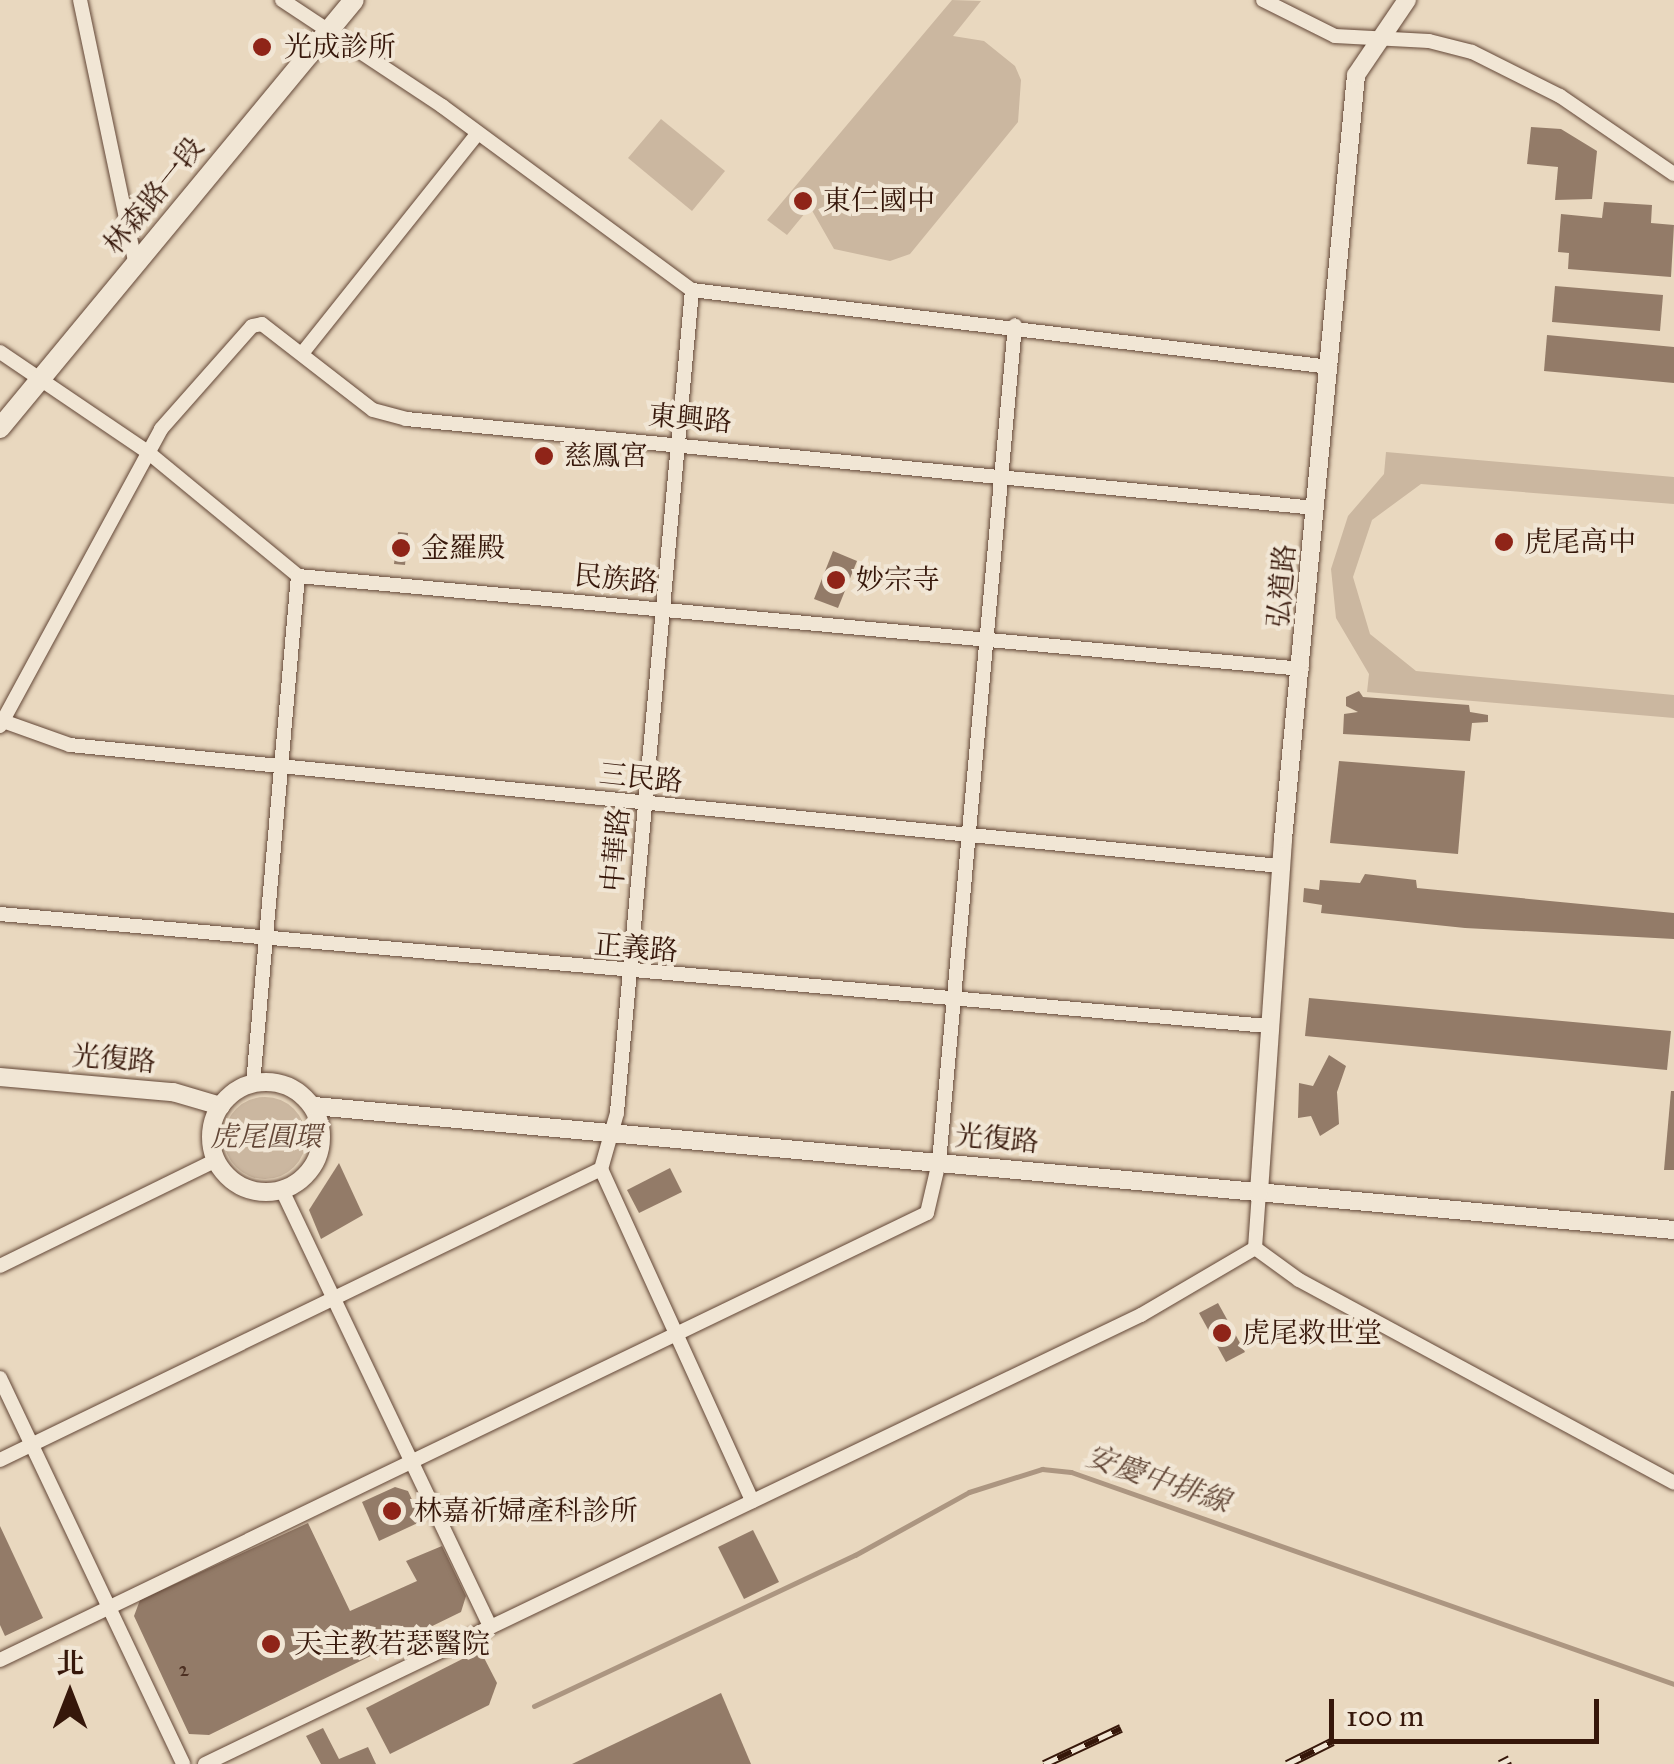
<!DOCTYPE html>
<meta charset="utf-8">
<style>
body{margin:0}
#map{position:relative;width:1674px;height:1764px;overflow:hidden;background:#e9d8bf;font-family:"IM FELL Great Primer","Noto Serif TC",serif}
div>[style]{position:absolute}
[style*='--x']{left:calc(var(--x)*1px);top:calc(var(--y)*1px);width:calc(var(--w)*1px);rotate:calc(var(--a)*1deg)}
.green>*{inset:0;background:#cbb7a0}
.round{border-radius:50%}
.stream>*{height:5px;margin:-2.5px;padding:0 2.5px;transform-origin:2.5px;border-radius:2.5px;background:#ac9681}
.building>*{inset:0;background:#937b68}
.roads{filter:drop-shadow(0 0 2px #634737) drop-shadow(0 0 2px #634737)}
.minor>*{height:14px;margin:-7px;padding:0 7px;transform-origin:7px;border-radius:7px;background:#f1e6d5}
.tertiary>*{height:18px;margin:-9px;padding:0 9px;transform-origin:9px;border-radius:9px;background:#f1e6d5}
.tertiary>.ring{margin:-9px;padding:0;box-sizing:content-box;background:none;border:18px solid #f1e6d5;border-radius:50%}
.secondary>*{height:20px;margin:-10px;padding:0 10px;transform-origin:10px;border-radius:10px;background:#f1e6d5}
.rail>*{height:9px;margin-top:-4.5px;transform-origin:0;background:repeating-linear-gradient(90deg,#f1e6d5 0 15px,#36170a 0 30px);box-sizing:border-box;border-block:2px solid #36170a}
.dots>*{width:28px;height:28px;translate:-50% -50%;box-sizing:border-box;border:5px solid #f1e6d5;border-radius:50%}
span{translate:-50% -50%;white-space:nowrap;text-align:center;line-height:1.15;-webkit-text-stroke:8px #f1e6d5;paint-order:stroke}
.number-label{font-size:22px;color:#4d3022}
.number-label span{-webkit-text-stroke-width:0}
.poi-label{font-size:28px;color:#36170a}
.left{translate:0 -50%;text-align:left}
.street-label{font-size:28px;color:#36170a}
.park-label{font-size:28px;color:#634737;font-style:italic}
.water-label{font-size:30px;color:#654a3a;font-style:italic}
.north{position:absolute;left:20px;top:1644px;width:100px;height:100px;-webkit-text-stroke:8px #f1e6d5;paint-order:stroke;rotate:0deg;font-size:28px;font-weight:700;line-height:40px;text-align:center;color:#36170a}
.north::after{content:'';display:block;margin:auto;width:35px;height:45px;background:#36170a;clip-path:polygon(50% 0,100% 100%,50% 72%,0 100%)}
.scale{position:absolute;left:1329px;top:1699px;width:270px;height:45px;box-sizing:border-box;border:5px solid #36170a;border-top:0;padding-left:12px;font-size:30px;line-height:35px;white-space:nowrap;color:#36170a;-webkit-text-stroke:8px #f1e6d5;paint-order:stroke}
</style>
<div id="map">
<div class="green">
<div style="clip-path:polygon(952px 0,981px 1px,953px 36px,984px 41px,1015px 66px,1021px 80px,1018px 122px,910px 254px,890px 261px,834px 249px,810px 207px,787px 235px,767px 220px)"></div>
<div style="clip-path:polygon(661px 119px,725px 171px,692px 211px,628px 158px)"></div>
<div style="clip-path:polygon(1386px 452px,1674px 477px,1674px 504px,1421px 484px,1372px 520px,1353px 577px,1370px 634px,1416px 671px,1674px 695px,1674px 718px,1367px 692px,1369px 674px,1336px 618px,1331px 569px,1348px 516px,1384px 474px)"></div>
<div class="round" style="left:224px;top:1097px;width:82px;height:82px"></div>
</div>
<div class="stream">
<div style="--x:534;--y:1706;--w:355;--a:-25.2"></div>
<div style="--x:855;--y:1555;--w:130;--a:-28.9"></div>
<div style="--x:969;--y:1492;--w:77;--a:-17.5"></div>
<div style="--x:1042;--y:1469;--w:29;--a:6"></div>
<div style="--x:1071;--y:1472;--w:639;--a:19.37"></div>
</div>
<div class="building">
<div style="clip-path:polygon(1531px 127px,1561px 129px,1597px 151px,1592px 199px,1555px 200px,1558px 167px,1527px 164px)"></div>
<div style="clip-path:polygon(1604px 202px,1652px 205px,1651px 223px,1674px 225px,1671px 277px,1568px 269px,1569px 253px,1558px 252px,1561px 214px,1602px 218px)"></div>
<div style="clip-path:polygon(1555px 286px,1663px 295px,1660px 331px,1552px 322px)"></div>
<div style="clip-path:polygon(1547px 335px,1674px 347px,1674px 383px,1544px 371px)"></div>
<div style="clip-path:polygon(398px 532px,408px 533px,405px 565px,394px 564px)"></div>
<div style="clip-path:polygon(833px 551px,857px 561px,838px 608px,814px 599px)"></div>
<div style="clip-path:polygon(1359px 691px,1363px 697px,1469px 705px,1470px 712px,1488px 715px,1488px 722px,1472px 723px,1470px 741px,1343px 734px,1344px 714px,1358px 712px,1346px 706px,1346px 697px)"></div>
<div style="clip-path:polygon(1339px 761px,1465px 771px,1458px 854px,1330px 843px)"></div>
<div style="clip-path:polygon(1365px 874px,1416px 880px,1417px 888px,1674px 913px,1674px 939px,1465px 928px,1321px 913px,1322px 905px,1303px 902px,1304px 888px,1319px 890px,1320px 880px,1360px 883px)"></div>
<div style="clip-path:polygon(1309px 998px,1671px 1031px,1667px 1070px,1305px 1036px)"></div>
<div style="clip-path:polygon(1329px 1055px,1346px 1066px,1337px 1092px,1339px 1124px,1320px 1136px,1311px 1116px,1298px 1118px,1299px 1083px,1313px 1086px)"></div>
<div style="clip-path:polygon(1671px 1091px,1674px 1091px,1674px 1170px,1664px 1170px)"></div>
<div style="clip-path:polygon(339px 1163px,363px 1215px,321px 1239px,309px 1210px)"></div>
<div style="clip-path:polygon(670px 1168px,682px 1192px,639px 1213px,627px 1190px)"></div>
<div style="clip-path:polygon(1218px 1303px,1245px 1352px,1226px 1362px,1199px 1313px)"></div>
<div style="clip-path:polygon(395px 1487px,408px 1491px,422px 1521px,379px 1541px,362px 1502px)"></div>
<div style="clip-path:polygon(308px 1523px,350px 1611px,417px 1581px,406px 1561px,442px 1546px,466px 1596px,461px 1612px,209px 1735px,189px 1734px,134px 1616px,140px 1600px)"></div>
<div style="clip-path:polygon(0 1526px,43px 1618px,5px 1636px,0 1625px)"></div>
<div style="clip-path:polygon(753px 1530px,779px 1582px,744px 1599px,718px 1547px)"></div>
<div style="clip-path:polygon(480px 1650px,497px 1683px,489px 1705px,390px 1754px,366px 1708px)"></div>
<div style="clip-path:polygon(721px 1693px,751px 1764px,572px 1764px)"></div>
<div style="clip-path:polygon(323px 1728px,339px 1759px,368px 1747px,376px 1764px,321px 1764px,306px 1736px)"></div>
</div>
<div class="roads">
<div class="minor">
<div style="--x:80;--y:0;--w:268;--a:78.1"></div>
<div style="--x:282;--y:0;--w:192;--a:33.5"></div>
<div style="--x:442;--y:106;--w:310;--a:36.4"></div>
<div style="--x:692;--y:290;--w:643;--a:6.88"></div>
<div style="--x:1263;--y:0;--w:80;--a:26.6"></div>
<div style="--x:1335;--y:36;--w:94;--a:3"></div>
<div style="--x:1429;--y:41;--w:44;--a:14.3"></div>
<div style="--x:1472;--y:52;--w:98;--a:26.6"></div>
<div style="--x:1560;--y:96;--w:138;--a:34.4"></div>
<div style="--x:692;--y:290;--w:826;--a:95.21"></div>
<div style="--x:617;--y:1113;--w:58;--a:105.9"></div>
<div style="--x:601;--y:1169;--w:365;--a:65.5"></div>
<div style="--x:304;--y:351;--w:278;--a:-51.4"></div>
<div style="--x:0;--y:352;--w:180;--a:34.1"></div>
<div style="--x:149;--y:453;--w:193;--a:39.5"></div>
<div style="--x:298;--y:576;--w:1008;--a:5.29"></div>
<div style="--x:0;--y:720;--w:74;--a:19.7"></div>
<div style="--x:70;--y:745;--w:1217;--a:5.71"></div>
<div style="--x:0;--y:726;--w:338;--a:-61.5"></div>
<div style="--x:161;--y:429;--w:137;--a:-48.5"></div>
<div style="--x:252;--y:326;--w:10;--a:-11"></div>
<div style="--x:262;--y:324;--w:140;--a:37.8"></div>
<div style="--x:373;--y:410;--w:34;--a:15"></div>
<div style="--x:406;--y:419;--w:914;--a:5.59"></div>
<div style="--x:0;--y:914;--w:1272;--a:5.05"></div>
<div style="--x:253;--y:1084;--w:510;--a:-84.94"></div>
<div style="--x:282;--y:1190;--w:484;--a:64.5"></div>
<div style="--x:1255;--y:1248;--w:54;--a:36"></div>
<div style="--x:1299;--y:1280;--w:426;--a:28.4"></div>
<div style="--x:0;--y:1266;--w:241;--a:-26.1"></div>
<div style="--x:0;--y:1378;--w:427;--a:64.6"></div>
<div style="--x:0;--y:1460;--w:668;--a:-25.84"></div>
<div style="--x:0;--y:1660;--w:1029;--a:-25.74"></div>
<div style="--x:927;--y:1213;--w:52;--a:-76.8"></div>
<div style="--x:939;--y:1162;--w:840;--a:-84.81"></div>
<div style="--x:205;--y:1764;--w:1038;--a:-25.63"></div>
<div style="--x:1141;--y:1315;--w:132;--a:-30.4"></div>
<div style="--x:1255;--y:1248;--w:56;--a:-85.9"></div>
</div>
<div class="tertiary">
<div style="--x:0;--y:1077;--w:174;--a:5"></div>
<div style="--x:173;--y:1092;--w:50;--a:16.3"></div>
<div class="ring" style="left:211px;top:1082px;width:92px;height:92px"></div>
<div style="--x:314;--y:1106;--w:1366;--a:5.21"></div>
<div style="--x:1259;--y:1192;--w:354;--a:-86.1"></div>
<div style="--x:1283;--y:839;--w:767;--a:-84.54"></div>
<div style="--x:1356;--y:75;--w:91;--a:-55.8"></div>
</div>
<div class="secondary">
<div style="--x:0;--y:428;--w:555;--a:-50.41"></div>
</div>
</div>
<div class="rail">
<div style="--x:1044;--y:1764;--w:85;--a:-25.1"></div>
<div style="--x:1287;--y:1764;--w:51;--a:-26.6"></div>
<div style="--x:1500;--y:1764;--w:11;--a:-27"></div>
</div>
<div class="dots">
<div style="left:262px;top:47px;background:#8f2418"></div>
<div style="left:803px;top:201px;background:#8f2418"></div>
<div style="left:544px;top:456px;background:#8f2418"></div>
<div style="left:1504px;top:542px;background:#8f2418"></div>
<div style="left:401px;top:548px;background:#8f2418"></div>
<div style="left:836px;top:580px;background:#8f2418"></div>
<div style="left:1222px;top:1333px;background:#8f2418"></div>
<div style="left:392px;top:1511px;background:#8f2418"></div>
<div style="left:271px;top:1644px;background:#8f2418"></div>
</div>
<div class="number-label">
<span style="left:184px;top:1669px">2</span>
</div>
<div class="poi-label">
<span class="left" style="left:284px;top:47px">光成診所</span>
<span class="left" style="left:823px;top:201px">東仁國中</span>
<span class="left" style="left:564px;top:456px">慈鳳宮</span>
<span class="left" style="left:1524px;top:542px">虎尾高中</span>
<span class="left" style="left:421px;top:548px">金羅殿</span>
<span class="left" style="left:856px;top:580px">妙宗寺</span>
<span class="left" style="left:1242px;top:1333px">虎尾救世堂</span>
<span class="left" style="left:414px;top:1511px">林嘉祈婦產科診所</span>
<span class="left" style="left:294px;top:1644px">天主教若瑟醫院</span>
</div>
<div class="street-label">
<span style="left:154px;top:196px;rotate:-51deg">林森路一段</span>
<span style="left:690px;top:419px;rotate:5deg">東興路</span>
<span style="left:616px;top:579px;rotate:5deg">民族路</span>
<span style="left:1282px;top:586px;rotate:-85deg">弘道路</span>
<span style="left:641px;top:778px;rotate:6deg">三民路</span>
<span style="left:616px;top:850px;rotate:-85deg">中華路</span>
<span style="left:636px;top:948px;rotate:5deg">正義路</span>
<span style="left:114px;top:1059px;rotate:5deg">光復路</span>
<span style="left:997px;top:1139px;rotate:5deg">光復路</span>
</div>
<div class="park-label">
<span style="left:266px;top:1137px">虎尾圓環</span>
</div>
<div class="water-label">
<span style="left:1158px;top:1479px;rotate:19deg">安慶中排線</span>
</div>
<div class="north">北</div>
<div class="scale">100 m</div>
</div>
